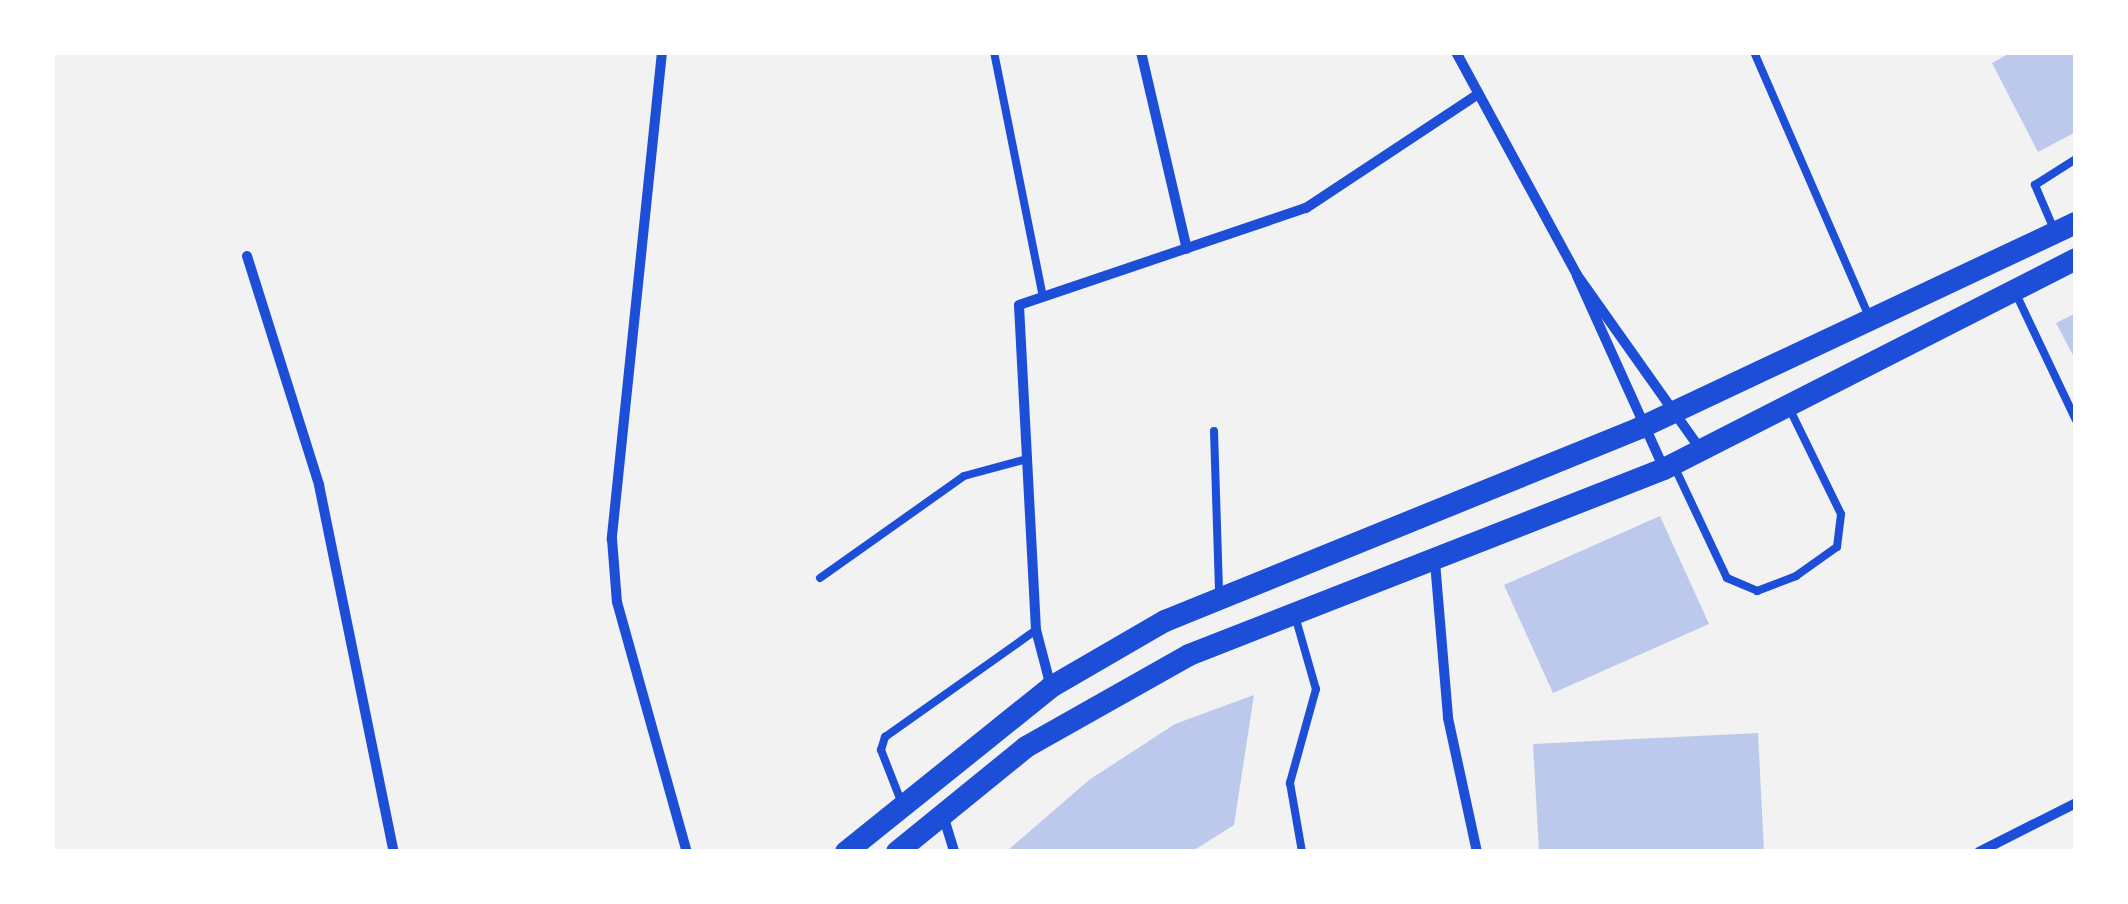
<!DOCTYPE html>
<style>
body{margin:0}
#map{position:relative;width:2128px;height:904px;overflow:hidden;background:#f2f2f2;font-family:"PT Sans",sans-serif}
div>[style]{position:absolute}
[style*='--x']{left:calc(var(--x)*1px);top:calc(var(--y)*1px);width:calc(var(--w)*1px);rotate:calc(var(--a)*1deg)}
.building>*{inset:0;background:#bdc9ec}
.service>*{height:8px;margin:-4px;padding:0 4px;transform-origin:4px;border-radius:4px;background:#1d4ed8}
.minor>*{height:10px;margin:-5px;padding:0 5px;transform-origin:5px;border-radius:5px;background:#1d4ed8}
.trunk>*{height:22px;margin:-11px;padding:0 11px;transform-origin:11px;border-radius:11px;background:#1d4ed8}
span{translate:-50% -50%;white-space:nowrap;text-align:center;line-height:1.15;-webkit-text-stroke:8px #fff;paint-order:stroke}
.frame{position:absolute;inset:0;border:55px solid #fff;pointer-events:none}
</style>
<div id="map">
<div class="building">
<div style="clip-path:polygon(2012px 52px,2076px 52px,2076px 132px,2038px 152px,1992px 63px)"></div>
<div style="clip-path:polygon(2076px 313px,2076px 361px,2056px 323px)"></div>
<div style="clip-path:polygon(1660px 516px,1709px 624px,1553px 693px,1504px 585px)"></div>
<div style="clip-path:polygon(1254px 695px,1234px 825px,1191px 852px,1006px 852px,1089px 780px,1175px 724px)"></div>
<div style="clip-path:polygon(1758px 733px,1764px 852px,1539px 852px,1533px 744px)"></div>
</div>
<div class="service">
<div style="--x:994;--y:52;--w:250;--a:78.7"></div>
<div style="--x:1754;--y:52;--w:289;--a:66.5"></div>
<div style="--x:2053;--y:227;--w:46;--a:-113.2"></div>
<div style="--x:2035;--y:185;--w:49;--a:-32.4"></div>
<div style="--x:2017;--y:296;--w:137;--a:64.6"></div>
<div style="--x:1214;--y:431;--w:163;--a:88.2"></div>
<div style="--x:1674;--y:466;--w:124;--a:64.7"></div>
<div style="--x:1727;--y:578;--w:33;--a:23"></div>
<div style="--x:1757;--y:591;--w:42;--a:-21"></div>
<div style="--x:1796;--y:576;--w:50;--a:-35.3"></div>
<div style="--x:1837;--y:547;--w:33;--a:-83"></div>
<div style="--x:1841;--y:514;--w:116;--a:-116.1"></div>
<div style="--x:820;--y:578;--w:176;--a:-35.3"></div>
<div style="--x:964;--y:476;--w:65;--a:-15.1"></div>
<div style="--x:1295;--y:616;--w:76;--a:74"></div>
<div style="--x:1316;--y:689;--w:98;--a:105.5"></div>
<div style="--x:1290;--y:783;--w:70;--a:80.1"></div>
<div style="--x:901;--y:801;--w:55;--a:-111.4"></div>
<div style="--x:881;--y:750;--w:14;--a:-73"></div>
<div style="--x:885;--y:737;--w:185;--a:-35.3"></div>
</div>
<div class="minor">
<div style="--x:662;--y:52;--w:490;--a:95.9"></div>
<div style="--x:612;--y:539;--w:63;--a:85.5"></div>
<div style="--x:617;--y:602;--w:260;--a:74.4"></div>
<div style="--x:1141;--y:52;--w:202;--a:76.9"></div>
<div style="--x:1456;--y:52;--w:254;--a:61.5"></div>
<div style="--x:1577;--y:275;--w:214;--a:54.7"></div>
<div style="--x:247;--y:256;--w:240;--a:72.5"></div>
<div style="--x:319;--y:485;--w:375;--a:78.5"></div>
<div style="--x:1577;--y:276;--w:212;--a:65.7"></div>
<div style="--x:1435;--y:562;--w:157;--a:85.2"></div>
<div style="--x:1448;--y:718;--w:137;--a:77.8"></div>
<div style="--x:1051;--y:687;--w:59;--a:-104.7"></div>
<div style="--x:1036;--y:630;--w:325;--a:-93"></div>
<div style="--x:1019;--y:305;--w:303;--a:-18.7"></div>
<div style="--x:1306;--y:208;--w:201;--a:-33.5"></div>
<div style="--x:943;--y:815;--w:39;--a:73"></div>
<div style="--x:1979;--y:852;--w:109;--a:-26.8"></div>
</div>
<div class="trunk">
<div style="--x:846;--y:852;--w:263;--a:-38.8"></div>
<div style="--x:1051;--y:687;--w:132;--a:-30.1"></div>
<div style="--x:1165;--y:621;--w:513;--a:-22.11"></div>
<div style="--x:1640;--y:428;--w:482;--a:-25.2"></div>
<div style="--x:897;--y:852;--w:166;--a:-39.1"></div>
<div style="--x:1026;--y:747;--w:187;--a:-29.4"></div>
<div style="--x:1189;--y:655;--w:510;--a:-21.38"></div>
<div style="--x:1664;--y:469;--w:462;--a:-27"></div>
</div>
<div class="frame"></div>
</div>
